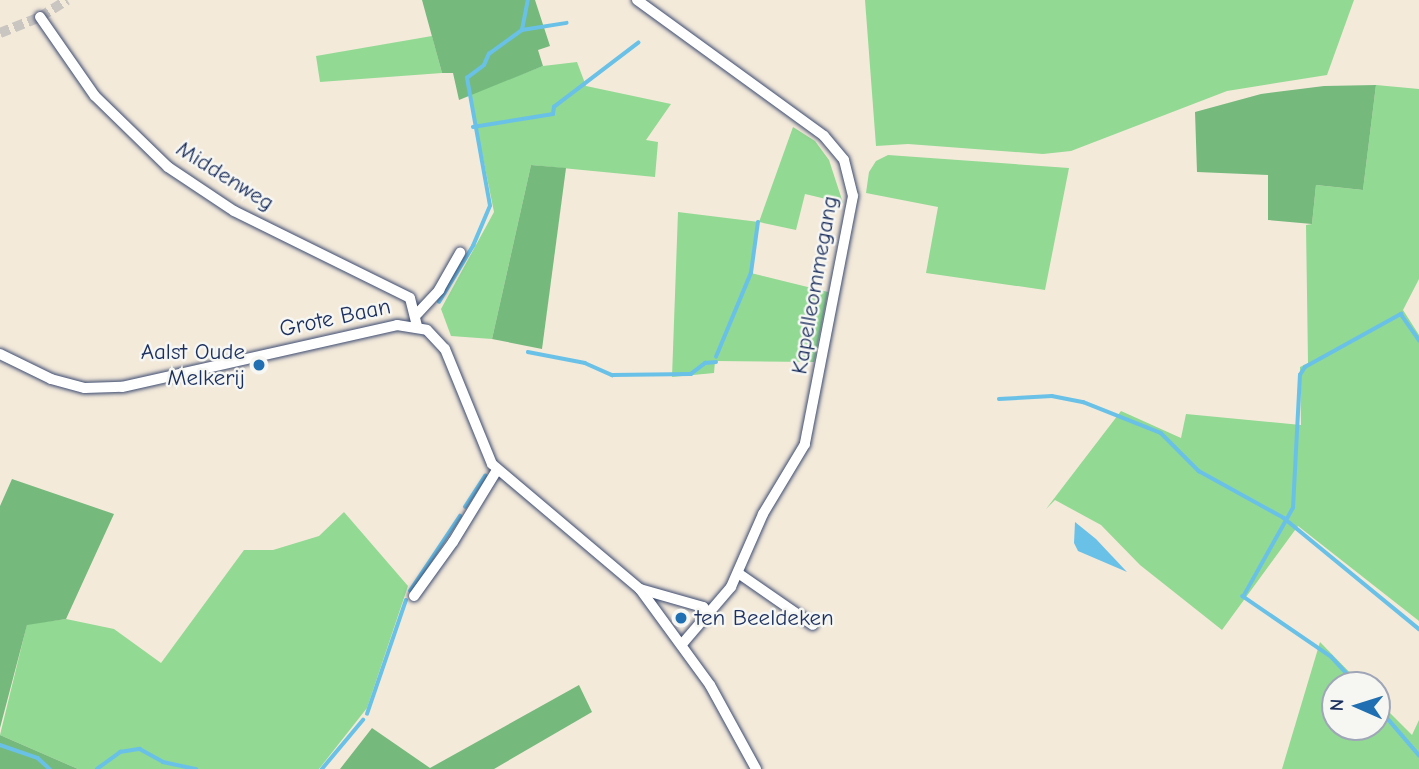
<!DOCTYPE html>
<style>
body{margin:0}
#map{position:relative;width:1419px;height:769px;overflow:hidden;background:#f4eada;font-family:"Comic Neue",sans-serif}
div>[style]{position:absolute}
[style*='--x']{left:calc(var(--x)*1px);top:calc(var(--y)*1px);width:calc(var(--w)*1px);rotate:calc(var(--a)*1deg)}
.green>*{inset:0;background:#92d993}
.forest>*{inset:0;background:#75b97d}
.water>*{inset:0;background:#6ac1e7}
.stream>*{height:3.5px;margin:-1.75px;padding:0 1.75px;transform-origin:1.75px;border-radius:1.75px;background:#6ac1e7}
.street-tunnel>*{height:10px;margin-top:-5px;transform-origin:0;background:repeating-linear-gradient(90deg,#c9c5c1 0 10px,transparent 0 15px)}
.roads{filter:drop-shadow(0 0 2px #3c4b71) drop-shadow(0 0 2px #3c4b71)}
.street>*{height:10px;margin:-5px;padding:0 5px;transform-origin:5px;border-radius:5px;background:#fff}
.dots>*{width:19px;height:19px;translate:-50% -50%;box-sizing:border-box;border:4px solid #f6f6f2;border-radius:50%}
span{translate:-50% -50%;white-space:nowrap;text-align:center;line-height:1.15;-webkit-text-stroke:5px #f6f6f2;paint-order:stroke}
.street-label{font-size:23px;color:#1b2f5e}
.poi-label{font-size:23px;color:#1b2f5e}
.right{translate:-100% -50%;text-align:right}
.left{translate:0 -50%;text-align:left}
.north{position:absolute;left:1321px;top:671px;width:70px;height:70px;box-sizing:border-box;background:#f6f6f2;border:2px solid #9ea6b7;border-radius:50%;rotate:273deg;font-size:19px;font-weight:700;line-height:28px;text-align:center;color:#1b2f5e}
.north::after{content:'';display:block;margin:auto;width:24px;height:32px;background:#1f6fb2;clip-path:polygon(50% 0,100% 100%,50% 72%,0 100%)}
</style>
<div id="map">
<div class="green">
<div style="clip-path:polygon(865px 0,1354px 0,1327px 75px,1227px 91px,1071px 151px,1043px 154px,908px 144px,876px 146px)"></div>
<div style="clip-path:polygon(432px 36px,442px 73px,320px 82px,316px 56px)"></div>
<div style="clip-path:polygon(577px 62px,586px 86px,671px 104px,646px 140px,658px 142px,655px 177px,531px 165px,492px 339px,451px 336px,441px 309px,494px 212px,470px 94px,543px 66px)"></div>
<div style="clip-path:polygon(1376px 85px,1419px 89px,1419px 279px,1403px 310px,1419px 335px,1419px 621px,1298px 526px,1222px 630px,1140px 565px,1101px 525px,1055px 500px,1046px 509px,1121px 411px,1181px 438px,1186px 414px,1301px 425px,1300px 367px,1308px 363px,1306px 225px,1312px 224px,1316px 185px,1363px 190px)"></div>
<div style="clip-path:polygon(793px 127px,815px 141px,829px 160px,843px 203px,805px 194px,796px 230px,759px 222px,751px 273px,828px 292px,814px 362px,715px 361px,714px 373px,672px 377px,678px 212px,759px 222px)"></div>
<div style="clip-path:polygon(888px 155px,1069px 168px,1045px 290px,926px 273px,938px 207px,866px 193px,869px 172px,876px 161px)"></div>
<div style="clip-path:polygon(344px 512px,408px 586px,367px 708px,319px 769px,78px 769px,0 735px,27px 624px,66px 619px,114px 629px,161px 663px,244px 550px,273px 550px,319px 536px)"></div>
<div style="clip-path:polygon(1320px 642px,1362px 685px,1335px 685px,1335px 727px,1377px 727px,1377px 700px,1412px 735px,1419px 720px,1419px 769px,1282px 769px)"></div>
</div>
<div class="forest">
<div style="clip-path:polygon(422px 0,535px 0,550px 46px,538px 50px,543px 66px,459px 100px,453px 73px,442px 73px)"></div>
<div style="clip-path:polygon(1376px 85px,1363px 190px,1316px 185px,1312px 224px,1268px 220px,1268px 175px,1197px 172px,1195px 112px,1261px 94px,1324px 86px)"></div>
<div style="clip-path:polygon(531px 165px,566px 168px,542px 349px,492px 339px)"></div>
<div style="clip-path:polygon(12px 479px,114px 514px,66px 619px,27px 625px,0 728px,0 506px)"></div>
<div style="clip-path:polygon(579px 685px,592px 712px,494px 769px,340px 769px,372px 728px,430px 768px)"></div>
<div style="clip-path:polygon(0 735px,78px 769px,0 769px)"></div>
</div>
<div class="water">
<div style="clip-path:polygon(1075px 522px,1096px 539px,1127px 572px,1078px 551px,1074px 543px)"></div>
</div>
<div class="stream">
<div style="--x:522;--y:30;--w:45;--a:-9"></div>
<div style="--x:473;--y:127;--w:81;--a:-9.2"></div>
<div style="--x:553;--y:114;--w:7;--a:-82"></div>
<div style="--x:554;--y:107;--w:106;--a:-37.3"></div>
<div style="--x:439;--y:302;--w:66;--a:-58.7"></div>
<div style="--x:473;--y:246;--w:43;--a:-67"></div>
<div style="--x:490;--y:206;--w:130;--a:-100.2"></div>
<div style="--x:467;--y:78;--w:21;--a:-37"></div>
<div style="--x:484;--y:65;--w:12;--a:-66"></div>
<div style="--x:489;--y:54;--w:41;--a:-36"></div>
<div style="--x:522;--y:30;--w:31;--a:-79"></div>
<div style="--x:528;--y:352;--w:58;--a:10.9"></div>
<div style="--x:585;--y:363;--w:30;--a:24"></div>
<div style="--x:612;--y:375;--w:79;--a:-0.7"></div>
<div style="--x:691;--y:374;--w:18;--a:-38"></div>
<div style="--x:705;--y:363;--w:11;--a:-5"></div>
<div style="--x:716;--y:357;--w:91;--a:-67.4"></div>
<div style="--x:751;--y:273;--w:51;--a:-82.2"></div>
<div style="--x:999;--y:399;--w:53;--a:-3.2"></div>
<div style="--x:1052;--y:396;--w:32;--a:11"></div>
<div style="--x:1083;--y:402;--w:84;--a:21.7"></div>
<div style="--x:1161;--y:433;--w:54;--a:45"></div>
<div style="--x:1199;--y:471;--w:97;--a:28.9"></div>
<div style="--x:1284;--y:518;--w:175;--a:39.4"></div>
<div style="--x:465;--y:507;--w:37;--a:-57"></div>
<div style="--x:410;--y:591;--w:90;--a:-56.3"></div>
<div style="--x:1357;--y:685;--w:38;--a:-133"></div>
<div style="--x:1331;--y:657;--w:107;--a:-145.7"></div>
<div style="--x:1243;--y:597;--w:102;--a:-60.7"></div>
<div style="--x:1293;--y:508;--w:133;--a:-87"></div>
<div style="--x:1300;--y:375;--w:9;--a:-58"></div>
<div style="--x:1305;--y:367;--w:110;--a:-28.9"></div>
<div style="--x:1401;--y:314;--w:32;--a:55"></div>
<div style="--x:1377;--y:706;--w:65;--a:49.4"></div>
<div style="--x:367;--y:714;--w:120;--a:-71.1"></div>
<div style="--x:0;--y:745;--w:40;--a:18.9"></div>
<div style="--x:38;--y:758;--w:16;--a:43"></div>
<div style="--x:97;--y:769;--w:29;--a:-36"></div>
<div style="--x:120;--y:752;--w:20;--a:-9"></div>
<div style="--x:140;--y:749;--w:26;--a:29"></div>
<div style="--x:163;--y:762;--w:34;--a:12"></div>
<div style="--x:322;--y:769;--w:64;--a:-50.1"></div>
</div>
<div class="street-tunnel">
<div style="--x:0;--y:33;--w:43;--a:-21.8"></div>
<div style="--x:40;--y:17;--w:32;--a:-32"></div>
</div>
<div class="roads">
<div class="street">
<div style="--x:637;--y:0;--w:231;--a:36"></div>
<div style="--x:824;--y:136;--w:31;--a:50"></div>
<div style="--x:844;--y:160;--w:37;--a:76"></div>
<div style="--x:853;--y:196;--w:253;--a:101"></div>
<div style="--x:805;--y:444;--w:82;--a:121"></div>
<div style="--x:763;--y:514;--w:80;--a:113.7"></div>
<div style="--x:731;--y:587;--w:74;--a:130.6"></div>
<div style="--x:40;--y:17;--w:96;--a:55.2"></div>
<div style="--x:95;--y:96;--w:102;--a:44.2"></div>
<div style="--x:168;--y:167;--w:79;--a:33.7"></div>
<div style="--x:234;--y:211;--w:196;--a:26.3"></div>
<div style="--x:410;--y:298;--w:29;--a:76"></div>
<div style="--x:417;--y:314;--w:33;--a:-47"></div>
<div style="--x:439;--y:290;--w:43;--a:-60.4"></div>
<div style="--x:0;--y:354;--w:57;--a:26.1"></div>
<div style="--x:51;--y:379;--w:35;--a:15"></div>
<div style="--x:85;--y:388;--w:37;--a:-2"></div>
<div style="--x:122;--y:387;--w:282;--a:-12.7"></div>
<div style="--x:397;--y:325;--w:30;--a:9"></div>
<div style="--x:427;--y:330;--w:26;--a:47"></div>
<div style="--x:445;--y:349;--w:124;--a:67.8"></div>
<div style="--x:492;--y:464;--w:194;--a:40.2"></div>
<div style="--x:640;--y:589;--w:119;--a:53.9"></div>
<div style="--x:710;--y:685;--w:96;--a:61.3"></div>
<div style="--x:738;--y:573;--w:91;--a:34.7"></div>
<div style="--x:640;--y:589;--w:66;--a:15.9"></div>
<div style="--x:703;--y:607;--w:12;--a:48"></div>
<div style="--x:414;--y:596;--w:67;--a:-54.2"></div>
<div style="--x:453;--y:542;--w:84;--a:-58.6"></div>
</div>
</div>
<div class="dots">
<div style="left:259px;top:365px;background:#1f6fb2"></div>
<div style="left:681px;top:618px;background:#1f6fb2"></div>
</div>
<div class="street-label">
<span style="left:225px;top:176px;rotate:32deg">Middenweg</span>
<span style="left:815px;top:285px;rotate:-80deg">Kapelleommegang</span>
<span style="left:335px;top:318px;rotate:-12deg">Grote Baan</span>
</div>
<div class="poi-label">
<span class="right" style="left:245px;top:365px">Aalst Oude<br>Melkerij</span>
<span class="left" style="left:695px;top:618px">ten Beeldeken</span>
</div>
<div class="north">N</div>
</div>
